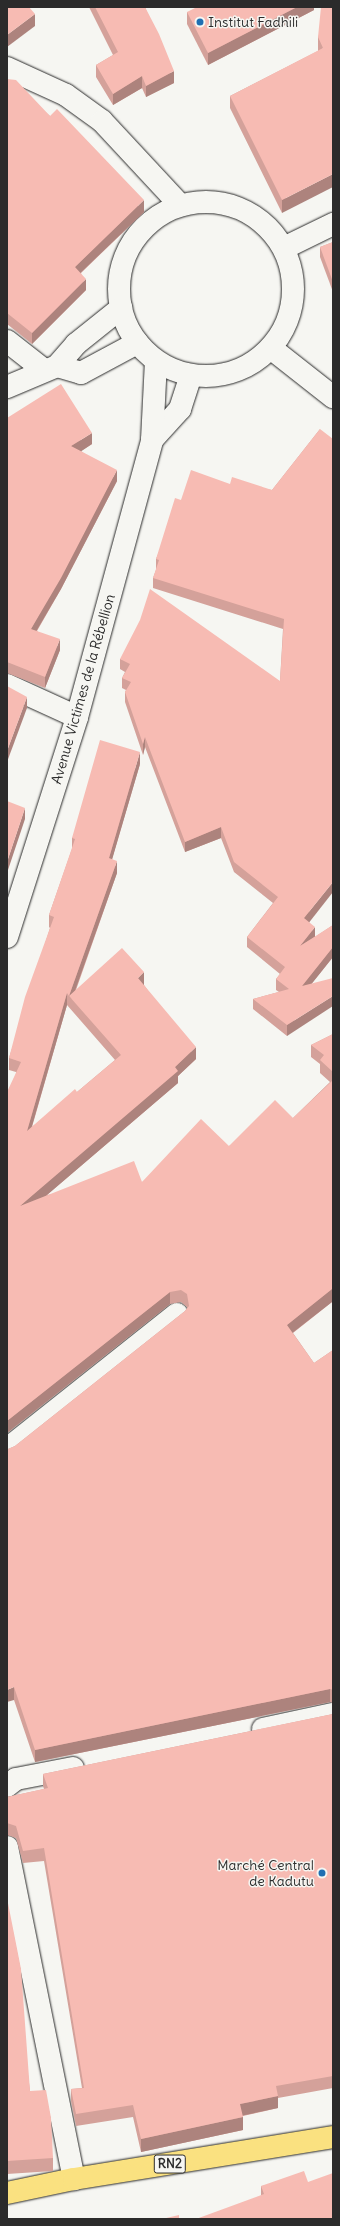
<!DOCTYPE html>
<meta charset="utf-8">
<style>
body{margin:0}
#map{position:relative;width:340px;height:2226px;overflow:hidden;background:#f6f6f2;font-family:Delius,sans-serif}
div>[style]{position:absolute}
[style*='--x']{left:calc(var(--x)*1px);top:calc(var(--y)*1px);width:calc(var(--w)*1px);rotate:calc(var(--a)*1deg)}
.roads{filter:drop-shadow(0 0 1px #2b2b2b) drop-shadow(0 0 1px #2b2b2b)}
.minor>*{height:22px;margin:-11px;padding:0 11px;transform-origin:11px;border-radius:11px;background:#f6f6f2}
.tertiary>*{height:22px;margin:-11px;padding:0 11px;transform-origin:11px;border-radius:11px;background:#f6f6f2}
.tertiary>.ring{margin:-11px;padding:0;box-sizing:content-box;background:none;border:22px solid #f6f6f2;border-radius:50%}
.trunk>*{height:22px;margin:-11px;padding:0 11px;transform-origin:11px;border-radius:11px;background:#fae180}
.wall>*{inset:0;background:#d4a19a}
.shaded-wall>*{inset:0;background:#ad837d}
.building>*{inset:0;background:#f7bbb3}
.dots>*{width:11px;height:11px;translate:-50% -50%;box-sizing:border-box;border:2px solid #f6f6f2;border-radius:50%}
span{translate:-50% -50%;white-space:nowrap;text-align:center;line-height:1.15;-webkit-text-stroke:3px #f6f6f2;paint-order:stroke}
.shield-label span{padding:1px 3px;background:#f6f6f2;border:1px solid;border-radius:3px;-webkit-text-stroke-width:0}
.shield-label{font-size:13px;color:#2b2b2b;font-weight:700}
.poi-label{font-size:14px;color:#2b2b2b}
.left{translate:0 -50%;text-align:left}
.right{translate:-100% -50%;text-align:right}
.street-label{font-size:14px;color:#2b2b2b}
.frame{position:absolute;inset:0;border:8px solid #2b2b2b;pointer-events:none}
</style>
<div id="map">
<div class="roads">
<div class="minor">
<div style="--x:7;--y:68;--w:65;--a:24.6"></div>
<div style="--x:66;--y:95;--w:44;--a:35.8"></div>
<div style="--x:102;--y:121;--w:115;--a:47.1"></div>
<div style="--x:284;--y:248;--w:55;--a:-26.1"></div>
<div style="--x:7;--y:341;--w:47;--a:38.1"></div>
<div style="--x:7;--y:685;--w:77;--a:24.6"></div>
<div style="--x:7;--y:1449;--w:217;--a:-38.5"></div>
<div style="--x:263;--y:1729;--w:72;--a:-12.1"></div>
<div style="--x:7;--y:1786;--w:11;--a:-38"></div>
<div style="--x:16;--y:1779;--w:58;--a:-10.9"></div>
<div style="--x:7;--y:1847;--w:339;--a:78.6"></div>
</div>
<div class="tertiary">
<div class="ring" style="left:119px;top:202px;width:152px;height:152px"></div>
<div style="--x:272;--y:349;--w:78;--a:38.2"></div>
<div style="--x:57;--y:366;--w:29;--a:-49"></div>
<div style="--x:76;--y:344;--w:58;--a:-38.7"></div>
<div style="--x:7;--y:387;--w:54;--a:-22.8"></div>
<div style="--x:57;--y:366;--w:25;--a:16"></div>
<div style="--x:81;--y:373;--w:64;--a:-28.2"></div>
<div style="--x:152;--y:440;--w:42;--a:-47.9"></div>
<div style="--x:180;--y:409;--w:35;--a:-72"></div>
<div style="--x:7;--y:937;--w:231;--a:-72.3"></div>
<div style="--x:77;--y:717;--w:287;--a:-74.8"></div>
<div style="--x:152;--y:440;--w:79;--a:-87.1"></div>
</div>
<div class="trunk">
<div style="--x:7;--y:2193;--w:68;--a:-11.8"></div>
<div style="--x:74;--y:2179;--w:262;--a:-9.2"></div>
</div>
</div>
<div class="wall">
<div style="clip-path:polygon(89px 7px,145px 7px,174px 83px,146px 97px,142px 88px,113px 105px,96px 77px,96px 65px,113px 55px)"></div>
<div style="clip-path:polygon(314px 7px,314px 10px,208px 65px,187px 24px,187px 12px)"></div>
<div style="clip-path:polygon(333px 7px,282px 213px,230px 108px,230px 96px,318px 51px,318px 37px)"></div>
<div style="clip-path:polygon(7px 79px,50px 116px,144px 212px,81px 273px,86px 290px,32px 344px,7px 324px)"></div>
<div style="clip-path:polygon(333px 242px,333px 292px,320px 257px,320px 247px)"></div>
<div style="clip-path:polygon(7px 418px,92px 444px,81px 451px,117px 481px,61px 589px,37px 631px,60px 650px,45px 688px,7px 673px)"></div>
<div style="clip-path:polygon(320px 429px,309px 922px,315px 937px,333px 925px,333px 957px,312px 983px,287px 1036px,253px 1009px,253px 999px,279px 992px,276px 990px,276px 979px,280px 974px,247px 947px,247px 937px,273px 903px,234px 872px,221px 838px,185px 852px,145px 747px,143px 755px,125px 702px,125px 692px,126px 690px,122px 688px,122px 678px,125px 672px,120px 669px,120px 659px,280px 681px,283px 629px,153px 588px,153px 578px,156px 570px,156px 559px,181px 500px,230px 484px,272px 490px)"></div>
<div style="clip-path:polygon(evenodd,140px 764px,112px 859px,117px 873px,76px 990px,144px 985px,196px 1059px,178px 1076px,178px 1083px,47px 1195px,142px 1182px,229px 1146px,293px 1118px,330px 1082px,320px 1073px,320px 1064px,311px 1057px,311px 1045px,333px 1034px,333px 1303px,332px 1302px,293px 1333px,314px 1363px,333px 1350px,333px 1703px,330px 1702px,35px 1762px,14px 1700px,8px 1449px,15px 1446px,185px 1311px,187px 1308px,187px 1307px,181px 1302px,170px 1304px,7px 1433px,16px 1072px,9px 1070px,9px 1058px,50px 928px,49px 927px,49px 915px,72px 849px,72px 838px,140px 764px,67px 1005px,115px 1060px,77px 1092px,32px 1127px,67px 1005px)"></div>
<div style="clip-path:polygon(333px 1714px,333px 2088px,278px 2098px,278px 2108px,243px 2116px,243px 2130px,141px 2152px,133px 2117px,76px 2126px,71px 2101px,71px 2089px,82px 2088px,44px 1861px,23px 1863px,16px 1838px,7px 1835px,7px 1797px,44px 1789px,43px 1786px,43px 1774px)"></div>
<div style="clip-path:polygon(7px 1898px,30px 2091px,53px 2158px,53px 2171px,7px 2174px)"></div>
<div style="clip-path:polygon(308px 2182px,333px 2219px,261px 2195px,261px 2186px)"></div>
</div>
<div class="shaded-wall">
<div style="clip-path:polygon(297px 7px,314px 7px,314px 10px,208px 65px,208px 53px)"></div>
<div style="clip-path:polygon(35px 14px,35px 26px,7px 47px,7px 35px)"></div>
<div style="clip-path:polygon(174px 71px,174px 83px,146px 97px,146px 86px)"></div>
<div style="clip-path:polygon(142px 76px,142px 88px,113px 105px,113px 94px)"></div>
<div style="clip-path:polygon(333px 174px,333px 187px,282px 213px,282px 200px)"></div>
<div style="clip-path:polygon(144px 200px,144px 212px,75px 278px,75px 267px)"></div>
<div style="clip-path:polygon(86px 279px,86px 290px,32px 344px,32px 333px)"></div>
<div style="clip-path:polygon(92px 433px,92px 444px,71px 458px,71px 446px)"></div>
<div style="clip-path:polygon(117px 470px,117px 481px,61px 589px,31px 640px,31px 629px)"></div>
<div style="clip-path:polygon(60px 639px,60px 650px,45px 688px,45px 677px)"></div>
<div style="clip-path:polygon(27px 697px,27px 708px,7px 762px,7px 751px)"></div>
<div style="clip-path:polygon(145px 737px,145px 747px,143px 755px,143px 744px)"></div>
<div style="clip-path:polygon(140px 752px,140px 764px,109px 870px,109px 858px)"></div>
<div style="clip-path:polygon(25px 808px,25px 819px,7px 873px,7px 862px)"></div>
<div style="clip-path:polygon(221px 827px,221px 838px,185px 852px,185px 842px)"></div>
<div style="clip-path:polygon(117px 861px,117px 873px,72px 999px,69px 996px,69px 1008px,69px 996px)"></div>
<div style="clip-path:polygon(333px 882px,333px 892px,304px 929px,304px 918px)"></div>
<div style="clip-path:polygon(315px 927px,315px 937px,300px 946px)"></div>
<div style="clip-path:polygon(333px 947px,333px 957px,302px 996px,302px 986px)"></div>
<div style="clip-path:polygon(144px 972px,144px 985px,138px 991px,138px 978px)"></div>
<div style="clip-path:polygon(67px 993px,67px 1005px,27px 1143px,27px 1131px)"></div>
<div style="clip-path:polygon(333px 996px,333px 1006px,287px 1036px,287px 1025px)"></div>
<div style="clip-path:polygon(196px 1047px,196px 1059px,178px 1076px,178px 1083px,20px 1218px,20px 1206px,175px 1067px)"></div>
<div style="clip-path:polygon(332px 1289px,332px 1302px,287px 1337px,287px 1325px)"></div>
<div style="clip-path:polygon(170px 1292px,170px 1304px,7px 1433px,7px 1421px)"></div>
<div style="clip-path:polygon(14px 1687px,14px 1700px,7px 1702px,7px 1690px)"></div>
<div style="clip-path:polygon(330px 1689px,330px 1702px,35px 1762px,35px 1750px)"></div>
<div style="clip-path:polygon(278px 2096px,278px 2108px,240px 2116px,240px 2104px)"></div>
<div style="clip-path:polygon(243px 2117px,243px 2130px,141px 2152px,141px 2139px)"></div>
</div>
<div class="building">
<div style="clip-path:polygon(7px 7px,29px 7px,35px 14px,7px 35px)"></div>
<div style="clip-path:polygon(95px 7px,145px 7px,159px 34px,174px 71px,146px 86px,142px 76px,113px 94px,96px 65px,118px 52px)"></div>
<div style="clip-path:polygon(197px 7px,297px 7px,208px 53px,187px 12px)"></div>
<div style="clip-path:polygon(321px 7px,333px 7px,333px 174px,282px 200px,230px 96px,323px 48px,318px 37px)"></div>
<div style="clip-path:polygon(7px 79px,16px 80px,50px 116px,57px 109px,144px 200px,75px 267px,86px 279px,32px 333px,7px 313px)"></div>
<div style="clip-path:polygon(333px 242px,333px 282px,320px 247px)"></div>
<div style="clip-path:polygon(61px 384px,92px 433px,71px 446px,117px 470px,61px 578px,31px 629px,60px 639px,45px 677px,7px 662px,7px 418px)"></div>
<div style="clip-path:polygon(320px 429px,333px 439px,333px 826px,332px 825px,333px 827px,333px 882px,304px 918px,315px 927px,300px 946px,333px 925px,333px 947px,302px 986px,333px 978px,333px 996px,287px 1025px,253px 999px,289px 989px,276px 979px,285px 967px,247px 937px,278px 897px,234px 862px,221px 827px,185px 842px,145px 737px,143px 744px,125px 692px,131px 682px,122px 678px,130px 664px,120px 659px,140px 620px,150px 589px,280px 681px,284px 619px,153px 578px,159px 560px,156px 559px,175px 498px,181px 500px,191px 470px,230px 484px,232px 477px,272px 490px)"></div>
<div style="clip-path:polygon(7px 686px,27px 697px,7px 751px)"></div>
<div style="clip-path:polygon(100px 740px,140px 752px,109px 858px,117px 861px,69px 996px,67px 993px,27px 1131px,75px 1089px,77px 1092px,121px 1055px,69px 996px,122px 948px,144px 972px,138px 978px,196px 1047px,175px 1067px,178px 1071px,20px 1206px,134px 1161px,142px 1182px,201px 1119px,229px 1146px,275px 1100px,293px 1118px,333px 1080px,333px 1291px,332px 1289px,287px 1325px,314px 1363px,333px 1350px,333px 1690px,330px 1689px,35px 1750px,14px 1687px,7px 1690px,7px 1448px,8px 1449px,15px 1446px,185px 1311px,189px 1306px,187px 1294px,181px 1290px,170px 1292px,7px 1421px,7px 1092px,21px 1062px,9px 1058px,25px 997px,54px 917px,49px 915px,75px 839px,72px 838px)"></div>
<div style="clip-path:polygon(7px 801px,25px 808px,7px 862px)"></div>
<div style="clip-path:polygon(333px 1034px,333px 1072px,320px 1060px,324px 1055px,311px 1045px)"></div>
<div style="clip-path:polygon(333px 1714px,333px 2076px,276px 2086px,278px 2096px,240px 2104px,243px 2117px,141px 2139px,133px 2105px,76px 2114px,71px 2089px,84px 2088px,44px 1848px,23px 1851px,16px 1826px,7px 1823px,7px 1797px,48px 1788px,43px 1774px)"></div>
<div style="clip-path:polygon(7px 1898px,21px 1969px,30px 2091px,46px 2090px,51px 2118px,53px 2158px,7px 2161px)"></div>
<div style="clip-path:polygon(304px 2171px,308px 2182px,333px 2173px,333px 2219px,196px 2219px,264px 2194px,261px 2186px)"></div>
<div style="clip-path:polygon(179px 2215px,179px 2219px,162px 2219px)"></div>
</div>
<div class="dots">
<div style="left:200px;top:22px;background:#1f6fb2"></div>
<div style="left:322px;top:1873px;background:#1f6fb2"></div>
</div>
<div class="shield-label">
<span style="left:170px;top:2164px">RN2</span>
</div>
<div class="poi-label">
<span class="left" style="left:208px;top:22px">Institut Fadhili</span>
<span class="right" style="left:314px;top:1873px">Marché Central<br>de Kadutu</span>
</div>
<div class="street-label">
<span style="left:83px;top:689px;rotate:-74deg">Avenue Victimes de la Rébellion</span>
</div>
<div class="frame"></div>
</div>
